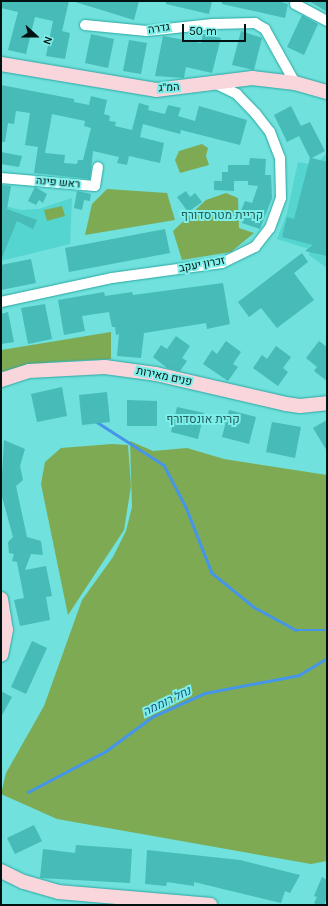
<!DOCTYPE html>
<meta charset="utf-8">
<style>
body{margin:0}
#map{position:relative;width:328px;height:906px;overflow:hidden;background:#70e1dc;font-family:Karla,Heebo,sans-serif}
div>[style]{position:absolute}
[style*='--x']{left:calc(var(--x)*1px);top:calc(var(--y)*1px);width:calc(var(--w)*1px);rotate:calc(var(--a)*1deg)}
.built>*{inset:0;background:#55d5d0}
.green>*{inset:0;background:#7eaa54}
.stream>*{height:2.5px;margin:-1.25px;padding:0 1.25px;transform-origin:1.25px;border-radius:1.25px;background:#4596e9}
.building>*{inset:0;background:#46bbb7}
.roads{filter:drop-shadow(0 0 1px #2ca7a3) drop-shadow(0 0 1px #2ca7a3)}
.street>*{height:10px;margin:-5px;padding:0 5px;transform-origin:5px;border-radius:5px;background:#fff}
.secondary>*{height:14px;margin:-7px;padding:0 7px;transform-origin:7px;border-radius:7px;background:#f9d6dc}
span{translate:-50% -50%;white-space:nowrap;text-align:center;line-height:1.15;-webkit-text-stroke:4px #7eeee9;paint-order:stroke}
.street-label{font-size:11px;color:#001211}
.neighbourhood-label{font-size:12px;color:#225f5d}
.water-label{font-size:12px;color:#1b5389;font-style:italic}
.frame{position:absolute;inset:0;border:2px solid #001211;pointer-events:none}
.north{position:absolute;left:16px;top:16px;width:40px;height:40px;-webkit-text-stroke:3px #7eeee9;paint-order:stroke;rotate:111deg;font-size:11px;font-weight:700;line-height:16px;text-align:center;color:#001211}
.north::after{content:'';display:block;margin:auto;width:14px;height:18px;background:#001211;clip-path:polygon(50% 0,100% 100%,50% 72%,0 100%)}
.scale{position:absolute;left:182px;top:24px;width:64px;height:18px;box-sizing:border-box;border:2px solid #001211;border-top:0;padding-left:5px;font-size:12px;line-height:14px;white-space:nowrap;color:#001211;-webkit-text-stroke:3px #7eeee9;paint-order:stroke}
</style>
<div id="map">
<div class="built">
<div style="clip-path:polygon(327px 153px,327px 268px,309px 255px,309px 249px,277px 239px,287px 213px,298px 162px,315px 165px)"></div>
<div style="clip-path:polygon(72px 198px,70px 244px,1px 261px,1px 205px,21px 210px,39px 209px)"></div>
</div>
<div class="green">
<div style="clip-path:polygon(202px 144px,208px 148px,206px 156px,209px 165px,180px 173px,175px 160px,179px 151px)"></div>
<div style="clip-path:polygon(107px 189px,167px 193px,175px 220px,85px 235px,92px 204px)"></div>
<div style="clip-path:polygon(226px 193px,238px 198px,239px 228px,254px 233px,231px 252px,182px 260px,173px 231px,206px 200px)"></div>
<div style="clip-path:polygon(62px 206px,65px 216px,47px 221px,44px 210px)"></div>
<div style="clip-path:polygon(111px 332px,111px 359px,49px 362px,1px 373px,1px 350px)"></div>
<div style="clip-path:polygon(130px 441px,153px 451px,187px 448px,224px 459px,327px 475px,327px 861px,311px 864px,57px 819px,1px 794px,6px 773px,44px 706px,82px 600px,113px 557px,126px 531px,132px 507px)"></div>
<div style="clip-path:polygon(112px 444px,128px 445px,131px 486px,124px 530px,68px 615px,41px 484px,45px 462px,61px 448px)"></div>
</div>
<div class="stream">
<div style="--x:97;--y:422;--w:80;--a:32.7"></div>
<div style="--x:164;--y:465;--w:47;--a:62.4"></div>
<div style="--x:186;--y:507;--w:71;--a:68.5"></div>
<div style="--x:212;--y:573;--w:54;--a:39"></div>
<div style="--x:254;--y:607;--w:48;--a:28.7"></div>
<div style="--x:296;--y:630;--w:31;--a:0"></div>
<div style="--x:28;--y:792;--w:88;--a:-27.7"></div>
<div style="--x:106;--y:751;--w:57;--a:-36.5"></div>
<div style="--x:152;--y:717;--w:58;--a:-24.4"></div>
<div style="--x:205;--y:693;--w:96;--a:-10.8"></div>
<div style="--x:299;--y:675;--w:33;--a:-31"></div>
</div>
<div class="building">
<div style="clip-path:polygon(1px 1px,69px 1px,62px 31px,70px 33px,65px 59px,46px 56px,53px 21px,35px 17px,26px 54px,8px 50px,18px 12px,1px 8px)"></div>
<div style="clip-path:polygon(72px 1px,139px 1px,134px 20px)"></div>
<div style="clip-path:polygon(166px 1px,212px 1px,209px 14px,166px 4px)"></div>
<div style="clip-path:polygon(222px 1px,278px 1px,288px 4px,285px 18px,222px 4px)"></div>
<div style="clip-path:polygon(309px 1px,327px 1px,327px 12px,324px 10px)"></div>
<div style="clip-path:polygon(302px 15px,318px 24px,304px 55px,287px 47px)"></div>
<div style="clip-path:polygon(241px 31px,262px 38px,254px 70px,232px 65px)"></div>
<div style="clip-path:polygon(91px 34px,114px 39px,108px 68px,85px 63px)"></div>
<div style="clip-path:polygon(203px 34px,221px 38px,212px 73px,186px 67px,184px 78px,155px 76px,163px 36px,201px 43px)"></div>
<div style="clip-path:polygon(129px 40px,147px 43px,141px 74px,123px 71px)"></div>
<div style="clip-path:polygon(evenodd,1px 85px,74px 99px,74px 102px,89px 105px,91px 96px,107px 100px,104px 114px,110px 116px,109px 121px,116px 122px,115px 126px,132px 130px,139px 103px,149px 106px,148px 110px,165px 114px,168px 105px,181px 108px,178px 116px,195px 121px,199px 106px,247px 120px,240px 145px,181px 130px,180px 134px,143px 124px,140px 137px,164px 143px,160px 163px,129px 156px,127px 165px,117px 163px,119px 157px,93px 151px,90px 179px,34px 173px,38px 147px,25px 145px,30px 113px,16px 111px,14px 124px,8px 123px,5px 142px,1px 142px,1px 85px,52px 114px,85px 121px,84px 126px,91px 128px,83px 160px,78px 160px,77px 164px,64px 163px,65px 155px,45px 153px,52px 114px)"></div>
<div style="clip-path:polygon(291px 106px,301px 126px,310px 122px,325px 151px,312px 158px,327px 162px,327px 256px,305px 251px,313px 245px,282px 237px,287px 217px,294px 219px,310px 158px,299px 136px,287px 142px,274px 115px)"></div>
<div style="clip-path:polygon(1px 152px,22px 156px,19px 167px,1px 164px)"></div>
<div style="clip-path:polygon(250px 158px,266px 159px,265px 175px,271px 175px,272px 198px,260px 229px,242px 223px,245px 215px,240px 213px,245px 201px,252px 203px,258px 186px,248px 185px,248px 181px,234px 181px,234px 191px,214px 190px,214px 181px,222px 181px,222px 172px,228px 172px,228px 165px,249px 165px)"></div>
<div style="clip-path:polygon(1px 185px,11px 186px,7px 209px,37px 220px,33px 229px,17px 221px,1px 260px)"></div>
<div style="clip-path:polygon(35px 187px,47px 194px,43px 203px,39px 200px,36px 205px,28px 201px)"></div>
<div style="clip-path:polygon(77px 191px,91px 194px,90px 201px,84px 200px,82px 210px,74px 208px)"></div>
<div style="clip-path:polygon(186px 191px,190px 197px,195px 193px,202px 202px,188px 212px,177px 197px)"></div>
<div style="clip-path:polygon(165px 229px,170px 253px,69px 272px,65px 248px)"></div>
<div style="clip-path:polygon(302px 253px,308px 262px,294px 273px,314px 300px,277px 328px,261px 308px,249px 317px,238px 302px)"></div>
<div style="clip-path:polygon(31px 259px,36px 283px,1px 290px,1px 265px)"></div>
<div style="clip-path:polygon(223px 283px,230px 324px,207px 329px,206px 323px,144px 333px,141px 358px,117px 356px,119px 334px,116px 335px,115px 327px,112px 327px,109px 312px,82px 316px,85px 331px,64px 335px,58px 300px,104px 292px,105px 296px,132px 292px,133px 295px)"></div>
<div style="clip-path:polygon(45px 304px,52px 339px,28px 344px,21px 308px)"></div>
<div style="clip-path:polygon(8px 312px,14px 342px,1px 344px,1px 314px)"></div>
<div style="clip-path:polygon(176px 336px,190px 346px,182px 358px,187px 361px,180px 371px,167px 368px,153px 357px,161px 345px,167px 349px)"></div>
<div style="clip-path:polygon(226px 341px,241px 352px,233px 364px,238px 367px,228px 381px,203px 364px,212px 350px,217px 354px)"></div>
<div style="clip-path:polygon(319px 341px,327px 347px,327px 381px,314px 371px,317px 367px,306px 358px)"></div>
<div style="clip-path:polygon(276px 346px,291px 357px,283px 368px,288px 372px,278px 386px,253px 368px,262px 355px,267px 359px)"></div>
<div style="clip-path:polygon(62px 387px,67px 416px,37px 422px,31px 394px)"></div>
<div style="clip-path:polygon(107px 392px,110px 422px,82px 425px,79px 395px)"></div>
<div style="clip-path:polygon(127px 400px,157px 401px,157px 426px,127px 426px)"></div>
<div style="clip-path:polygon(177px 407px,204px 413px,198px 439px,171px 432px)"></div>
<div style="clip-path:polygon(229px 410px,256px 417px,249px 444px,222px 437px)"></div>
<div style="clip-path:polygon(327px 420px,327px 451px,313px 428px)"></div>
<div style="clip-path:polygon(272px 422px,301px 427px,295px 458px,266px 452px)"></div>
<div style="clip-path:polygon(4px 440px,25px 449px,20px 466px,23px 480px,16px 486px,27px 537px,41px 541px,43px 555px,31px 554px,25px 570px,46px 566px,52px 596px,46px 597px,50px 620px,20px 626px,14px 600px,24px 598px,17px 562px,12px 561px,14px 554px,9px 553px,8px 542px,13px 537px,1px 493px)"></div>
<div style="clip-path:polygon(32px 641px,47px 648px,26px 694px,11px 687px)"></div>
<div style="clip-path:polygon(1px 691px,12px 697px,1px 717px)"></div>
<div style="clip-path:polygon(34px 825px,42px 841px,15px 854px,7px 838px)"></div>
<div style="clip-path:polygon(76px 845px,132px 849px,130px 883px,40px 878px,43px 849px,75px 853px)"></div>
<div style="clip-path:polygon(147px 850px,240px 860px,300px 875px,290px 893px,285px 891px,281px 903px,194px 882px,194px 886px,167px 882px,166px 886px,145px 884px)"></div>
<div style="clip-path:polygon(322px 877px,327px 880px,327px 898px,324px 905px,318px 905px,314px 903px,317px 897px,314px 896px)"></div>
</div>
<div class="roads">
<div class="street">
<div style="--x:295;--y:4;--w:36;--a:28"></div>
<div style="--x:85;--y:25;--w:62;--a:5.5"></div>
<div style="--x:147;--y:31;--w:66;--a:-6.1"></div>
<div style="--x:213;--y:24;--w:42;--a:-1.4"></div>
<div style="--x:255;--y:23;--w:12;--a:31"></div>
<div style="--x:265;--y:29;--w:62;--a:60.9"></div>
<div style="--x:1;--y:178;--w:94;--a:4.9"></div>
<div style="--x:95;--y:186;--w:19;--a:-81"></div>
<div style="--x:1;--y:302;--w:114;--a:-12.2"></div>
<div style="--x:112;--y:278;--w:111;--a:-7.8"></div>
<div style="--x:222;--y:263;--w:37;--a:-26"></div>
<div style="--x:255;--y:247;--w:24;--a:-52"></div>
<div style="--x:270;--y:228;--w:32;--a:-70"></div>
<div style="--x:281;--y:198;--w:40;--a:-91.4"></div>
<div style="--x:280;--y:158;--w:28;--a:-111"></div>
<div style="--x:270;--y:132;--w:23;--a:-128"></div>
<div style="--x:256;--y:114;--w:28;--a:-134"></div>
<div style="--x:237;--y:94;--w:25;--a:-154"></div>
</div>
<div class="secondary">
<div style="--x:1;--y:64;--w:157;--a:9.5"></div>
<div style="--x:156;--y:90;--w:97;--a:-7.1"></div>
<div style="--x:252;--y:78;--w:43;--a:6.6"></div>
<div style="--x:295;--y:83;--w:33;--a:16"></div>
<div style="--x:1;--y:380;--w:29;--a:-18"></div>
<div style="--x:29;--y:371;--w:76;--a:-3"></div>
<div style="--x:105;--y:367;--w:51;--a:7.8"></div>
<div style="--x:156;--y:374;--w:133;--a:13"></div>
<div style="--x:286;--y:404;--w:14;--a:8"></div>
<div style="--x:300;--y:406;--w:27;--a:-6"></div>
<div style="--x:1;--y:599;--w:31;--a:81"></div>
<div style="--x:6;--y:630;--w:25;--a:101"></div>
<div style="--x:1;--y:871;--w:25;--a:26"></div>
<div style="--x:24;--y:882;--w:36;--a:16"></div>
<div style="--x:59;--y:892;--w:152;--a:4.9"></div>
</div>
</div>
<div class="street-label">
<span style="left:159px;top:29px;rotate:-8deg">גדרה</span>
<span style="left:169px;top:88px;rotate:-4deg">המ"ג</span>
<span style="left:58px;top:183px;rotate:5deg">ראש פינה</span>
<span style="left:202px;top:265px;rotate:-10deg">זכרון יעקב</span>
<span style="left:164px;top:377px;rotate:12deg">פנים מאירות</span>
</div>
<div class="neighbourhood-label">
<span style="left:222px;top:216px">קריית מטרסדורף</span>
<span style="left:203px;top:420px">קרית אונסדורף</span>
</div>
<div class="water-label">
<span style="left:167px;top:702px;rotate:-26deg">נחל רוממה</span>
</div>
<div class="frame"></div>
<div class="north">N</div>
<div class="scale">50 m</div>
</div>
